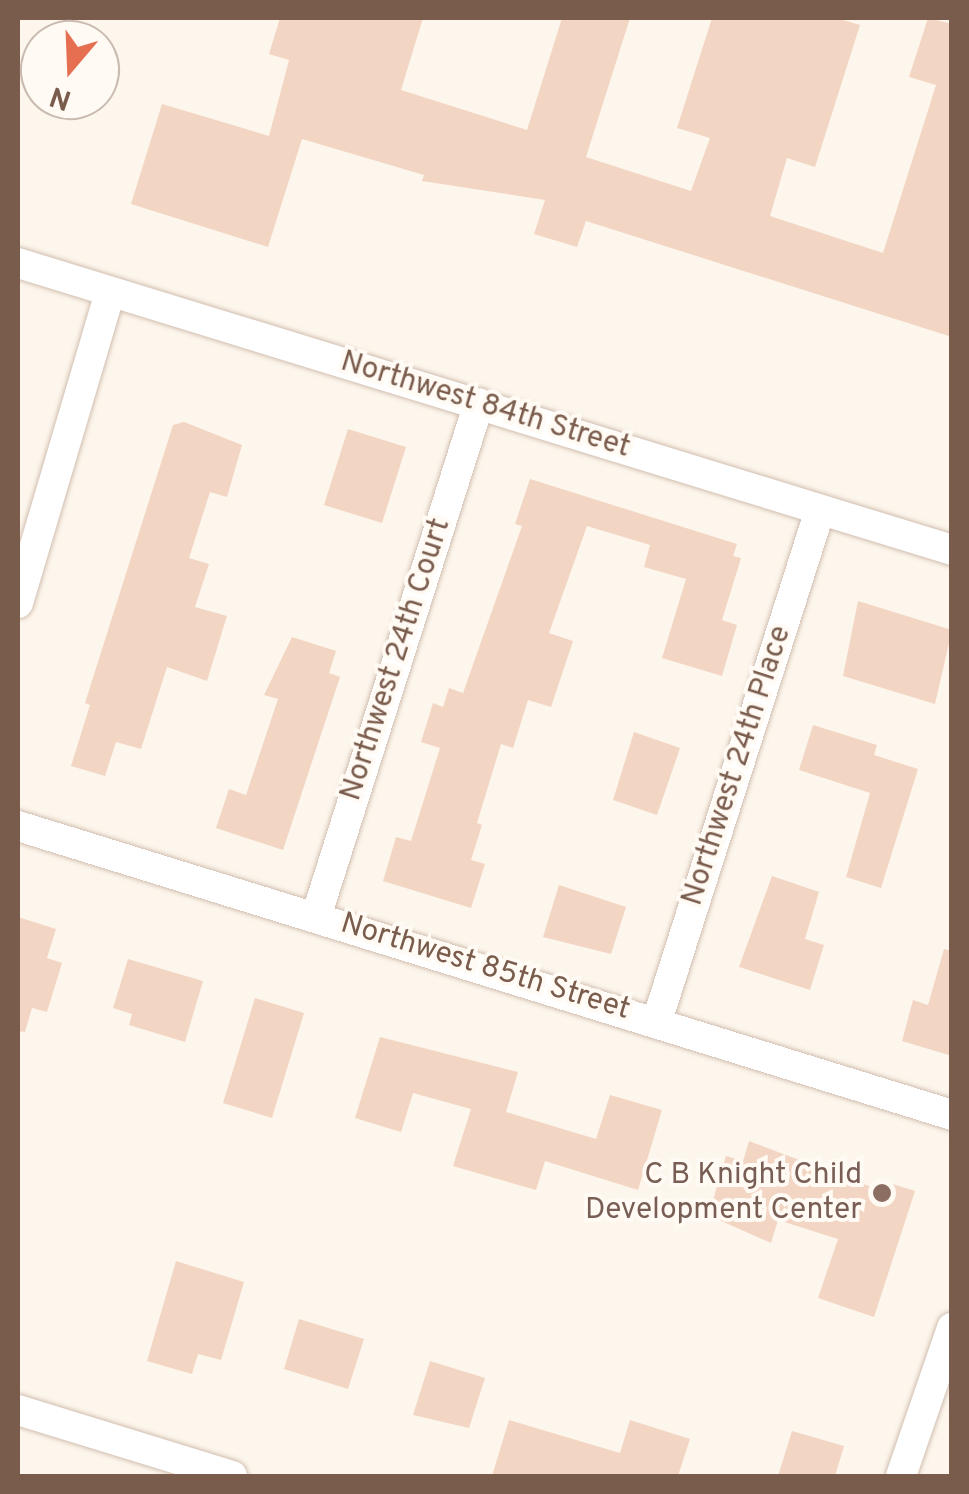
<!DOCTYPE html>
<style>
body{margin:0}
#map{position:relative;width:969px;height:1494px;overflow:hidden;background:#fdf6ec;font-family:Overpass,sans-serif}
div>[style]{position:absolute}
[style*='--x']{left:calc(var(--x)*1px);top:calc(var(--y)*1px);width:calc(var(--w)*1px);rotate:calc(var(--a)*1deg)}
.building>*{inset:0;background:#f3d5c3}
.roads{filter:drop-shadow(0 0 2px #d1beb0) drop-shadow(0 0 2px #d1beb0)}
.street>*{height:30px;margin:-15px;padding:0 15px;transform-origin:15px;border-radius:15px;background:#fff}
.dots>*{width:28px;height:28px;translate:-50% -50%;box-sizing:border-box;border:5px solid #fffaf3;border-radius:50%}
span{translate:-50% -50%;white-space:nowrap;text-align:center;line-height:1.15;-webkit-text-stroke:8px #fffaf3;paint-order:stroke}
.street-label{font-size:30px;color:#7a5c4d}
.education-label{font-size:30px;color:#785e54}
.right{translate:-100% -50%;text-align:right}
.frame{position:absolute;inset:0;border:20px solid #7a5c4d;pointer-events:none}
.north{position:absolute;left:20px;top:20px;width:100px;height:100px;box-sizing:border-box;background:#fffaf3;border:2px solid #cabbb1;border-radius:50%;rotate:199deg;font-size:28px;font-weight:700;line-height:40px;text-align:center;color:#7a5c4d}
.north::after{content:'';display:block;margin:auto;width:35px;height:45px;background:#e76f51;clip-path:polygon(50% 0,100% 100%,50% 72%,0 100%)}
</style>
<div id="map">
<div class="building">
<div style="clip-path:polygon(280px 18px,423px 18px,401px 90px,527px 130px,562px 18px,630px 18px,586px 157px,691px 191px,710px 138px,677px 128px,712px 18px,836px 18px,860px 25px,815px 167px,787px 158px,770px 216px,883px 253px,936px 85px,909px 77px,928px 18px,952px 24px,952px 337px,586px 221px,577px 247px,534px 234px,545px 200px,422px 181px,424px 175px,302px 139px,268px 247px,131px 204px,162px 104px,269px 136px,289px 60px,269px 54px)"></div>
<div style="clip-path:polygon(184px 422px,242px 445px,227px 497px,210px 492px,189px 558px,209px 564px,195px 607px,227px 616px,207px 681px,167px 667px,141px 749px,116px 742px,105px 776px,71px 766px,90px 705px,85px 703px,173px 425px)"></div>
<div style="clip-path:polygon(348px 429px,406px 447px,382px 523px,324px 505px)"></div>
<div style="clip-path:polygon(530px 479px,737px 544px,733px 556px,741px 558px,722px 620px,737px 625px,722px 676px,662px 658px,686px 579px,644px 567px,650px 545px,587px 526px,549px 633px,573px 641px,551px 707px,528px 700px,513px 748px,501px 744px,477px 823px,482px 825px,471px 860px,485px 864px,471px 908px,383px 881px,396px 837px,411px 841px,440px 748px,421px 742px,433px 703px,443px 707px,449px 688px,463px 693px,522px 526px,515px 524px)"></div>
<div style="clip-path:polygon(858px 601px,952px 630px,935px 704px,843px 676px)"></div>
<div style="clip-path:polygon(292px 637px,336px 651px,329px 673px,340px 677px,283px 850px,216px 828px,229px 789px,246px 795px,278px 699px,264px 695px)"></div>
<div style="clip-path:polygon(813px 725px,877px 745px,874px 755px,918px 769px,881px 888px,846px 877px,870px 793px,799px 770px)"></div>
<div style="clip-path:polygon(634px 732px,680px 748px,657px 815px,613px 800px)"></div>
<div style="clip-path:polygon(772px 876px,819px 892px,805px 939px,824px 945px,810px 990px,739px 967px)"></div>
<div style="clip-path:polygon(559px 885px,626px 907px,611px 954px,543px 937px)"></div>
<div style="clip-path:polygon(18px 917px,56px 929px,47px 958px,62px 963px,47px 1012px,32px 1008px,25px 1032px,18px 1031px)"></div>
<div style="clip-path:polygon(944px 949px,952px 951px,952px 1056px,902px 1041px,913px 1000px,928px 1005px)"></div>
<div style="clip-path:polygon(128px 959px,203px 981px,185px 1042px,129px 1025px,132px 1014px,113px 1008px)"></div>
<div style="clip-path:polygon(255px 998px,304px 1013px,272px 1118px,223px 1103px)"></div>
<div style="clip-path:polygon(380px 1037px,518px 1072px,506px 1112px,596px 1139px,610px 1095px,662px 1110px,638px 1190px,545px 1161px,536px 1190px,453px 1166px,471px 1109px,413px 1093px,401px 1132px,355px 1118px)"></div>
<div style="clip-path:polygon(749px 1141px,877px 1189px,880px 1180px,915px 1191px,874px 1317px,818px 1298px,838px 1239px,778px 1220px,771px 1243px,719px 1220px,724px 1204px,713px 1200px,726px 1156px,743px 1161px)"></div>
<div style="clip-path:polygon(176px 1261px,244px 1282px,221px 1360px,198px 1354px,192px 1374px,147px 1361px)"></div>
<div style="clip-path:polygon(299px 1319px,364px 1339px,348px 1389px,284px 1369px)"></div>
<div style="clip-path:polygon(430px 1361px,485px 1378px,469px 1428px,413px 1415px)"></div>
<div style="clip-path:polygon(509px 1420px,620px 1453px,630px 1420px,690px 1439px,678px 1476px,492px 1476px)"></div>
<div style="clip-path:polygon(792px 1431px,844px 1446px,835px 1476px,778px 1476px)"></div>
</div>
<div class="roads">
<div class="street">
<div style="--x:18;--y:263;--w:977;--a:17.08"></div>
<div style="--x:18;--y:603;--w:324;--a:-73.5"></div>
<div style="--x:18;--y:826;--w:978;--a:17.19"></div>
<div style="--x:316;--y:917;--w:539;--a:-72.41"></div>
<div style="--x:657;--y:1021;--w:536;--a:-72.31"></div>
<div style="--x:18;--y:1410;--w:224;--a:17.1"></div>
<div style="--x:901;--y:1476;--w:157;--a:-71"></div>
</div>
</div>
<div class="dots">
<div style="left:882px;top:1193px;background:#8d6e63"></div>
</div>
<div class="street-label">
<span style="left:485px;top:406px;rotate:17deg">Northwest 84th Street</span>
<span style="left:397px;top:660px;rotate:-72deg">Northwest 24th Court</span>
<span style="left:738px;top:766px;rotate:-72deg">Northwest 24th Place</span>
<span style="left:485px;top:968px;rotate:17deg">Northwest 85th Street</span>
</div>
<div class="education-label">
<span class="right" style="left:862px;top:1193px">C B Knight Child<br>Development Center</span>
</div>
<div class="frame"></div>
<div class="north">N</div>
</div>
